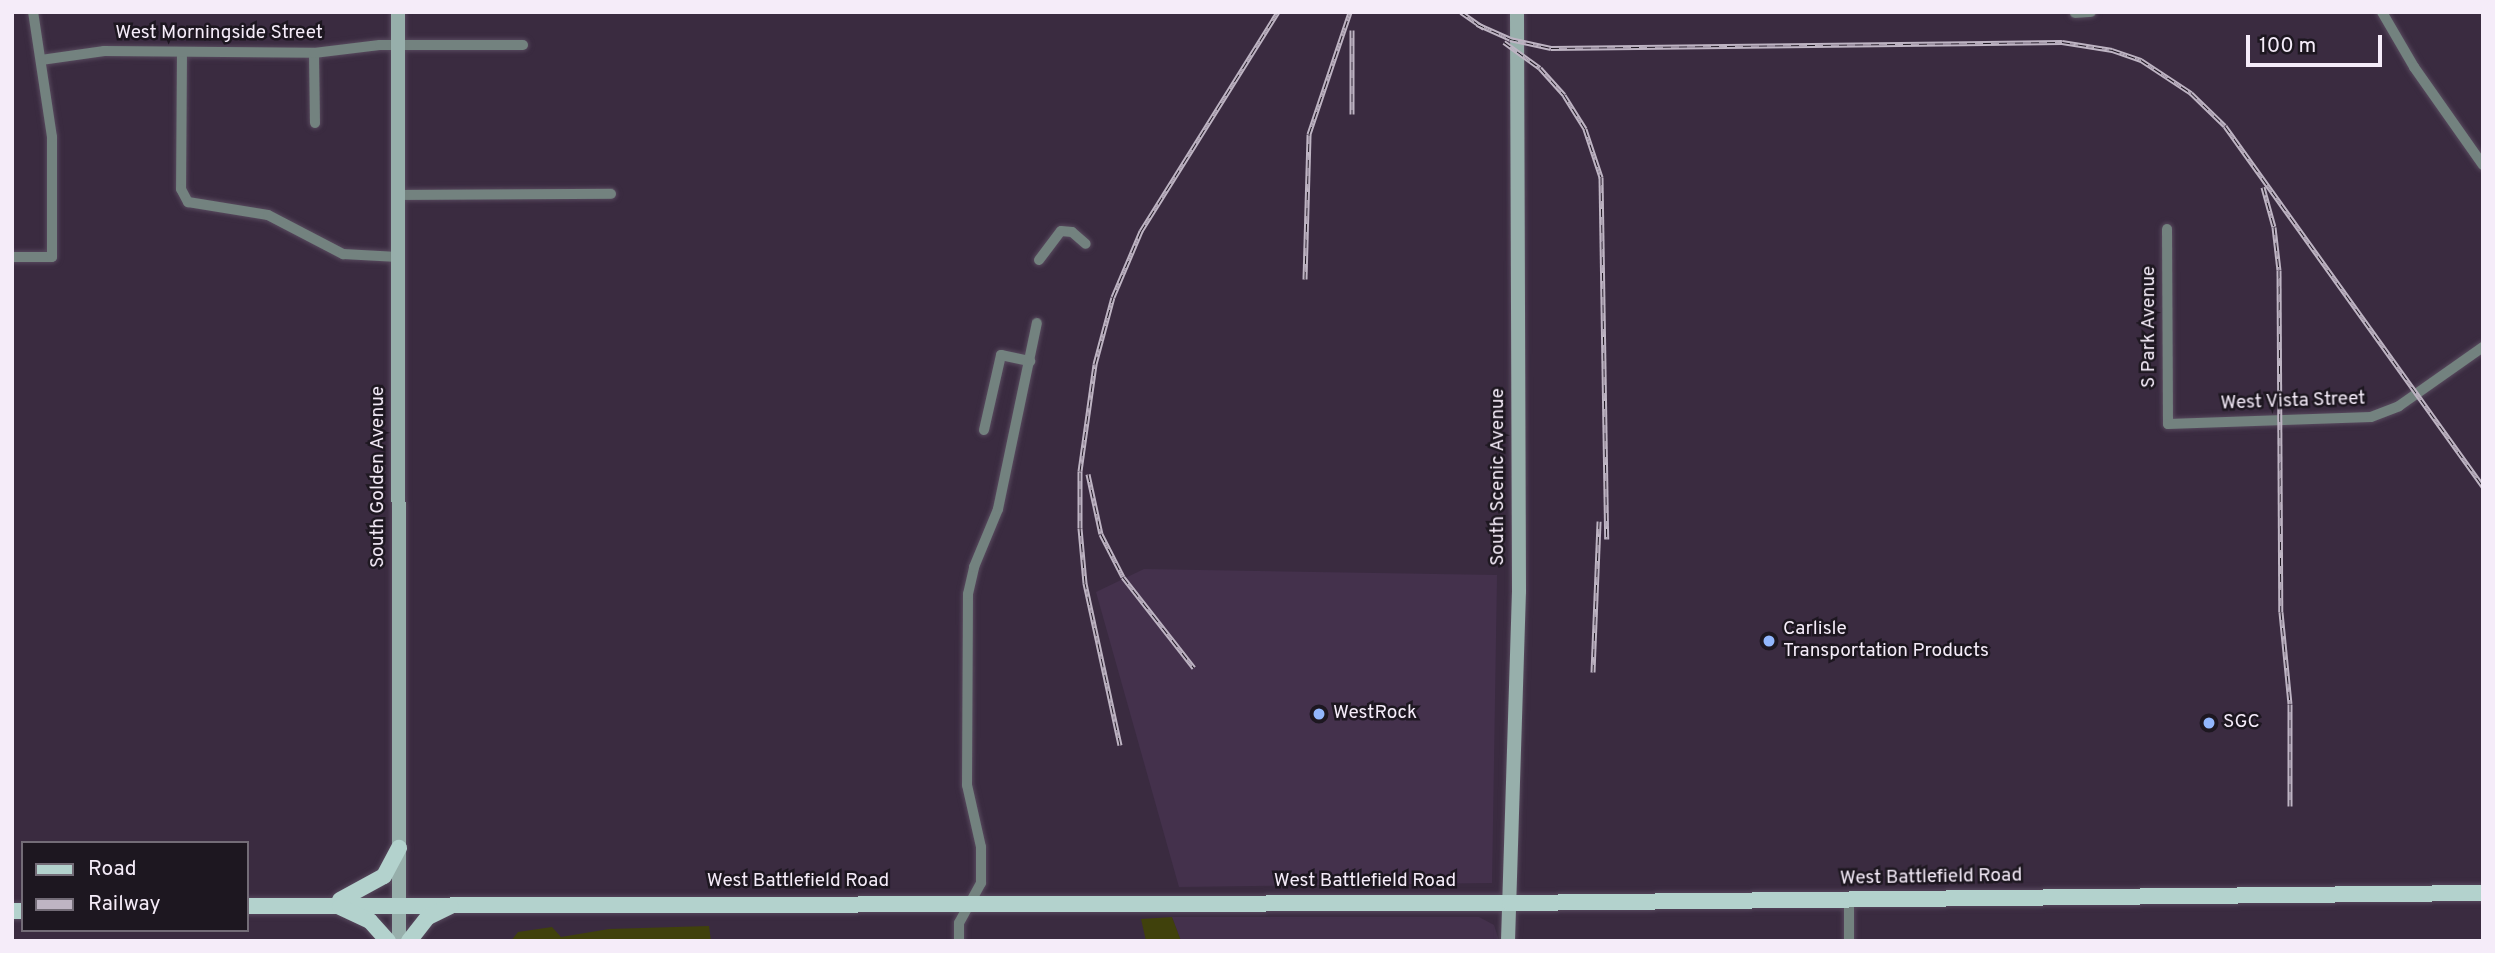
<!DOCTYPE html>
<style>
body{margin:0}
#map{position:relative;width:2495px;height:953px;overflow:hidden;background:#3a2b40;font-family:Overpass,sans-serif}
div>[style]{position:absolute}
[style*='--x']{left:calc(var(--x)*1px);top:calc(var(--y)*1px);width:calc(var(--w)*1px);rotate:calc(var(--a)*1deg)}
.built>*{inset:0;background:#44314c}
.green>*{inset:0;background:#40410c}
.roads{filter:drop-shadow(0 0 2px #584a5e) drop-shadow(0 0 2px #584a5e)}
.street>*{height:10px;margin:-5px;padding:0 5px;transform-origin:5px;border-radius:5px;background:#73827f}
.secondary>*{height:14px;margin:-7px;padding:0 7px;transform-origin:7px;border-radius:7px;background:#97afab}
.primary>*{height:16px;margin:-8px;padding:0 8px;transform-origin:8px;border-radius:8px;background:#b3d2cd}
.rail>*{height:5px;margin-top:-2.5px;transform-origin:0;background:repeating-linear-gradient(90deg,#1d1720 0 8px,#beb4c3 0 16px);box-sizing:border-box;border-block:2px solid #beb4c3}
.dots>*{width:19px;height:19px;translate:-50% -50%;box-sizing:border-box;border:4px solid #1d1720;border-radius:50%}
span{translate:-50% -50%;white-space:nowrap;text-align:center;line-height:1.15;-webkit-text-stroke:5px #1d1720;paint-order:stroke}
.street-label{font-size:19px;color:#f5ecf9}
.poi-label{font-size:19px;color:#f5ecf9}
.left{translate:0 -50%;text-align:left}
.frame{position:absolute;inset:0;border:14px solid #f5ecf9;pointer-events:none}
.legend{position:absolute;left:21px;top:841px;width:228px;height:91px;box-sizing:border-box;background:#1d1720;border:2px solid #736c77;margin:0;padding:9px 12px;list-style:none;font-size:21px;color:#f5ecf9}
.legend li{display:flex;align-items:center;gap:14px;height:35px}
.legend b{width:35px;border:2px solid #736c77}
.scale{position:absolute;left:2246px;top:35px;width:136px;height:32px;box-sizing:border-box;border:4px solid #f5ecf9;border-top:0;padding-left:9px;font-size:21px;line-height:24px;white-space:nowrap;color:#f5ecf9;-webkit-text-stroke:5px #1d1720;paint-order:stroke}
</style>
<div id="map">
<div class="built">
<div style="clip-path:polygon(1144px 569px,1497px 575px,1492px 883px,1179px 887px,1096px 592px)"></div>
<div style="clip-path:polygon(1172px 917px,1479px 917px,1494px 925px,1499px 941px,1181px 941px)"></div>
</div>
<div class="green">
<div style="clip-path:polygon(1172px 917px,1181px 941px,1146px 941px,1141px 919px)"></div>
<div style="clip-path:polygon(709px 926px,711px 941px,511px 941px,518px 932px,552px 927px,561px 937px,609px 929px)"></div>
</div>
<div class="roads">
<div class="street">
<div style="--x:2382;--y:12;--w:64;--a:59.8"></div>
<div style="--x:2414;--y:67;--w:120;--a:54.9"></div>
<div style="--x:2075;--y:13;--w:16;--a:-4"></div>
<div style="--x:182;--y:52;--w:137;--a:90.4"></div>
<div style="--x:181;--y:189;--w:15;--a:62"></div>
<div style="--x:188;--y:202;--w:81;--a:9.2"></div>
<div style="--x:268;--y:215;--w:85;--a:27.5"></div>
<div style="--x:343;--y:254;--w:55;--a:3.1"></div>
<div style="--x:314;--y:53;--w:70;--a:89.2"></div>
<div style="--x:41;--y:60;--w:64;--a:-8.1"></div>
<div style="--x:104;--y:51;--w:210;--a:0.5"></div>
<div style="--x:314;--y:53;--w:66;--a:-6.9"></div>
<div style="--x:380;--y:45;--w:143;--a:0"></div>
<div style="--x:398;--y:195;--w:213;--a:-0.3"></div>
<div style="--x:2167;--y:229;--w:195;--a:89.7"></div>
<div style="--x:2168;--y:424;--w:203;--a:-2"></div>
<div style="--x:2371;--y:417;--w:30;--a:-21"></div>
<div style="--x:2399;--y:406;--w:103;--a:-35.1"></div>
<div style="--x:12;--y:257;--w:40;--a:0"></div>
<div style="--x:52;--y:257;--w:120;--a:-90"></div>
<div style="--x:52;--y:137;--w:126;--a:-98.6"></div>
<div style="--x:1039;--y:260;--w:36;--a:-53"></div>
<div style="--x:1061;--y:231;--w:11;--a:5"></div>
<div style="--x:1072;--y:232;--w:18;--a:41"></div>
<div style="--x:984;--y:430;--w:77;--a:-77.2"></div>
<div style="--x:1001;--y:355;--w:30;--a:12"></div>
<div style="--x:1849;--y:900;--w:41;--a:90"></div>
<div style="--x:959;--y:941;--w:18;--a:-90"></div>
<div style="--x:959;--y:923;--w:46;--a:-61.2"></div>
<div style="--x:981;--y:883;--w:36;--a:-90"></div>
<div style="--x:981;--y:847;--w:64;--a:-102.7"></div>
<div style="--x:967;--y:785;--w:191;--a:-89.7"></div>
<div style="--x:968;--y:594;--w:28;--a:-77"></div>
<div style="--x:974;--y:567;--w:63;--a:-67.5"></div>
<div style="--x:998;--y:509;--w:190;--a:-78.2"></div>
</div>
<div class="secondary">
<div style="--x:398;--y:12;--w:929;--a:89.94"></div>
<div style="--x:1508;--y:941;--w:350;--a:-88.2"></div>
<div style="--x:1519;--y:591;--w:579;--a:-90.2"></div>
</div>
<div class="primary">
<div style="--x:340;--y:900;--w:50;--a:-28.6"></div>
<div style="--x:384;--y:876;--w:32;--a:-62"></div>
<div style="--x:247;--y:906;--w:1263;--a:-0.14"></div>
<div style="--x:1510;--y:903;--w:973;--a:-0.59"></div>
<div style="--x:340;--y:907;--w:33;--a:25"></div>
<div style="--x:370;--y:921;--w:27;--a:48"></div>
<div style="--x:12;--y:911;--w:11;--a:0"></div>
<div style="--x:409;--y:941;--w:31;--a:-52"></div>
<div style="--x:428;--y:917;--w:25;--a:-26"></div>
</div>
</div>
<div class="rail">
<div style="--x:1461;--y:12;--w:28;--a:35"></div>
<div style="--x:1477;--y:24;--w:36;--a:24"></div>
<div style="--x:1510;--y:39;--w:42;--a:12.4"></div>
<div style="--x:1551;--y:48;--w:511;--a:-0.67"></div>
<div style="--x:2062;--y:42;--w:51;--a:9.1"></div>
<div style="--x:2112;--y:50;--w:31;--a:19"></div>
<div style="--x:2141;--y:60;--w:60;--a:33.4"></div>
<div style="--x:2191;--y:93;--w:47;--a:44.1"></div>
<div style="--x:2225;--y:126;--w:444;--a:54.4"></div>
<div style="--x:1352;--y:30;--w:84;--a:90"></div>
<div style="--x:1504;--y:42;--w:44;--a:35.8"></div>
<div style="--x:1540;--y:68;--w:36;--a:48"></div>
<div style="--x:1564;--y:95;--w:40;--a:58"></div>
<div style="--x:1585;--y:129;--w:51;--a:71.6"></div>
<div style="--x:1601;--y:177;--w:362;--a:89.1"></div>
<div style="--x:2263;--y:187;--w:41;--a:74.6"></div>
<div style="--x:2274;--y:227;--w:43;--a:83.4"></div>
<div style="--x:2279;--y:270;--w:342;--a:89.7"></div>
<div style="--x:2281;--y:612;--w:92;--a:84.4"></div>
<div style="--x:2290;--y:704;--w:102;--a:90"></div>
<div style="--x:1305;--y:279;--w:145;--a:-88.4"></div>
<div style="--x:1309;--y:134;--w:129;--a:-71.4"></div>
<div style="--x:1088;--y:474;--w:61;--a:77.8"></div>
<div style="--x:1101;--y:534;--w:48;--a:62.9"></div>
<div style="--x:1123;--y:577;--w:115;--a:52"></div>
<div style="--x:1593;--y:672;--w:151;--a:-87.7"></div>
<div style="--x:1120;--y:745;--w:166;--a:-102.2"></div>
<div style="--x:1085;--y:583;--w:55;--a:-95.2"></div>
<div style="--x:1080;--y:528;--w:57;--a:-90"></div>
<div style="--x:1080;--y:471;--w:108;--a:-82"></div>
<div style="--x:1095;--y:364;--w:69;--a:-75"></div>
<div style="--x:1113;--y:297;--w:72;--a:-67"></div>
<div style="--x:1141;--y:231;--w:258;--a:-58"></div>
</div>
<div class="dots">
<div style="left:1769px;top:641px;background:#92b7fd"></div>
<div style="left:1319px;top:714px;background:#92b7fd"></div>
<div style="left:2209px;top:723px;background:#92b7fd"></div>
</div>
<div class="street-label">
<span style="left:219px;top:34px">West Morningside Street</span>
<span style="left:2150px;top:327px;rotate:-90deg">S Park Avenue</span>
<span style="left:2293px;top:402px;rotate:-2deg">West Vista Street</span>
<span style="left:379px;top:477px;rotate:-90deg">South Golden Avenue</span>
<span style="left:1499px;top:477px;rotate:-90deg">South Scenic Avenue</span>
<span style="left:1931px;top:878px;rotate:-1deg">West Battlefield Road</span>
<span style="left:798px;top:882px">West Battlefield Road</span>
<span style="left:1365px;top:882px">West Battlefield Road</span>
</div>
<div class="poi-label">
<span class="left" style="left:1783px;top:641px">Carlisle<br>Transportation Products</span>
<span class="left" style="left:1333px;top:714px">WestRock</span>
<span class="left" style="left:2223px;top:723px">SGC</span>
</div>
<div class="frame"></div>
<ul class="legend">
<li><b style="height:9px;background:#b3d2cd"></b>Road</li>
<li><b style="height:9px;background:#beb4c3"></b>Railway</li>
</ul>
<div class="scale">100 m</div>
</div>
